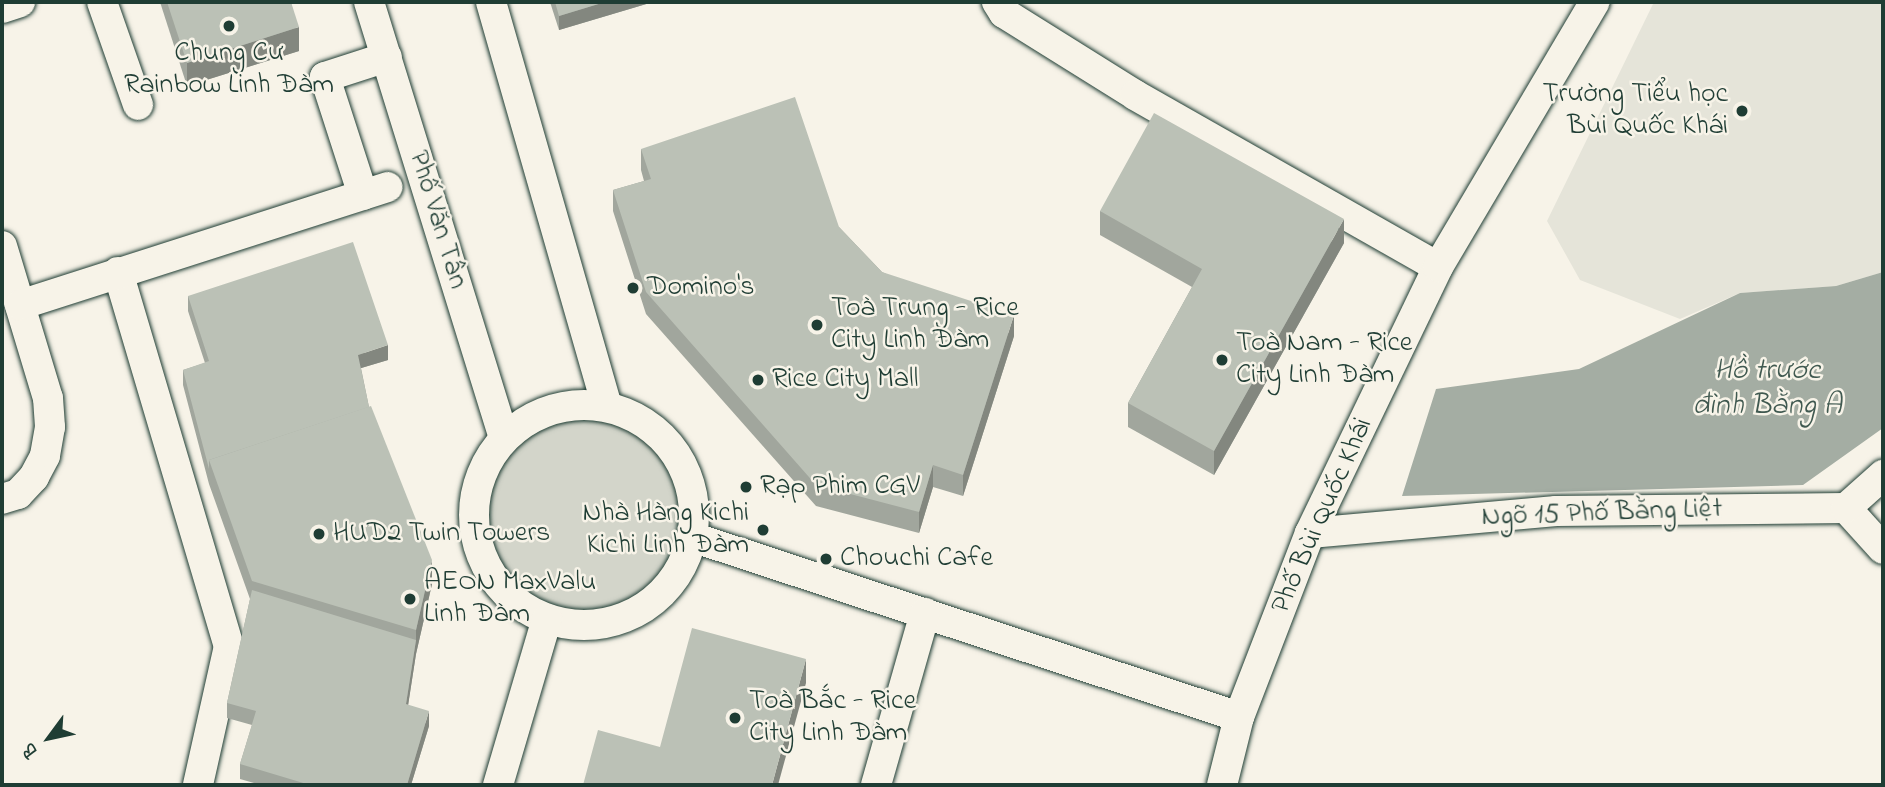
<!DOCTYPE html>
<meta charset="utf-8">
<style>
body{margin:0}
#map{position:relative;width:1885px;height:787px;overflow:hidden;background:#f7f3e8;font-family:"Indie Flower",sans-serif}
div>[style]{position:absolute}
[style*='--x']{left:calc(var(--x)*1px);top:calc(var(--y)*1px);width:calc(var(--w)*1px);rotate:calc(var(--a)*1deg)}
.built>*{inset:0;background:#e5e4d9}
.green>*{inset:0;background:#d3d5ca}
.round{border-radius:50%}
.water>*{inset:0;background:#a4ada3}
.roads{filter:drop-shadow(0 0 2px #1f3d34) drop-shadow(0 0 2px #1f3d34)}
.minor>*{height:30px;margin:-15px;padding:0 15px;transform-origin:15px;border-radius:15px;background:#f7f3e8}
.minor>.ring{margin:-15px;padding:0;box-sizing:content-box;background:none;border:30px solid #f7f3e8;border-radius:50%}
.wall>*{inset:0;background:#a1a69d}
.shaded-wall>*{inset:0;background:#83877f}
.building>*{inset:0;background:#bbc1b6}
.dots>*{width:19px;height:19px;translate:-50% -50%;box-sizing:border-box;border:4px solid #f7f3e8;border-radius:50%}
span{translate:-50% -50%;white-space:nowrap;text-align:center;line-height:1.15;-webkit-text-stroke:5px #f7f3e8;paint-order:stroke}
.poi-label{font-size:28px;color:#1f3d34}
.right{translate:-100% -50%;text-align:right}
.left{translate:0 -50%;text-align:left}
.street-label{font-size:28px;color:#1f3d34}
.water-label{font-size:30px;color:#405950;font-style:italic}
.frame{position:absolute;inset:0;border:4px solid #1f3d34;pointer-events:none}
.north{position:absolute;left:14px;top:703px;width:70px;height:70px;-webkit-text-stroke:5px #f7f3e8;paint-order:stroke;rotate:237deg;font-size:19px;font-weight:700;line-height:28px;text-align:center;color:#1f3d34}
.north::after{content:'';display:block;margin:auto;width:24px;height:32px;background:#1f3d34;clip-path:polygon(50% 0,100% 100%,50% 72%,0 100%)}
</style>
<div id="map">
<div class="built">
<div style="clip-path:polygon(1654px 2px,1883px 2px,1883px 272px,1836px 286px,1740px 293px,1680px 319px,1580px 280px,1547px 221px)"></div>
</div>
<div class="green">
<div class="round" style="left:474px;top:405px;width:220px;height:220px"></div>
</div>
<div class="water">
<div style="clip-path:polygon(1883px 272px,1883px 428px,1803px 485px,1402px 496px,1436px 389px,1579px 369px,1740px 293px,1836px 286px)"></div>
</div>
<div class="roads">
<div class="minor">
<div style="--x:102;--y:2;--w:109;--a:70.7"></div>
<div style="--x:369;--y:2;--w:456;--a:72.8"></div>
<div style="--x:491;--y:2;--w:421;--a:74"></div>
<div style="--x:997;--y:2;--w:13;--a:58"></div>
<div style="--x:1004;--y:13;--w:155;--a:32"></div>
<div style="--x:1135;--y:95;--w:348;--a:29.6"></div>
<div style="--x:2;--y:8;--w:19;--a:-18"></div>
<div style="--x:363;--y:195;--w:124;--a:-107.9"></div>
<div style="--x:325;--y:77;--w:65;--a:-17.9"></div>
<div style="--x:2;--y:246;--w:159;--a:73.2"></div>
<div style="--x:48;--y:398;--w:29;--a:86"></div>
<div style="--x:50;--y:427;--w:29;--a:100"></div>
<div style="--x:45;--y:456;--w:24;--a:118"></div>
<div style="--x:34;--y:477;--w:23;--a:133"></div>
<div style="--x:18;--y:494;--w:17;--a:163"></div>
<div style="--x:118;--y:272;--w:390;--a:73.5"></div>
<div style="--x:229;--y:646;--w:142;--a:102.6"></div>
<div style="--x:20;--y:305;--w:386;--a:-17.8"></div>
<div class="ring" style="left:474px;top:405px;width:190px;height:190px"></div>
<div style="--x:1846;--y:508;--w:55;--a:47.9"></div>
<div style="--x:1310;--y:533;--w:247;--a:-5.1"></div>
<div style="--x:1556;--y:511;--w:290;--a:-0.6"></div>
<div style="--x:1846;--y:508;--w:50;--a:-41.7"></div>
<div style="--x:692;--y:537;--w:576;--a:18.21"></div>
<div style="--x:498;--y:785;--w:173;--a:-73.6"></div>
<div style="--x:876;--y:785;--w:179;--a:-74.1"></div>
<div style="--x:1222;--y:785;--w:70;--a:-76"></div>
<div style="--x:1239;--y:717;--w:197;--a:-68.9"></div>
<div style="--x:1310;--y:533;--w:295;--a:-64.3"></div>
<div style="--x:1438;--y:267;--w:308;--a:-59.4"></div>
</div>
</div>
<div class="wall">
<div style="clip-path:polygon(160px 2px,291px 2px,299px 51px,187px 86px)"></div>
<div style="clip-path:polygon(550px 2px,653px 2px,559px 30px)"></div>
<div style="clip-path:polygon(641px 149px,839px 227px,882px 272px,1014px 336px,963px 496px,933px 487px,919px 533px,816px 506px,646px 314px,613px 211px,613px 190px,644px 181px,641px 170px)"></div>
<div style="clip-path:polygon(1100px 211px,1344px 243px,1214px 475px,1128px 427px,1128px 403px,1192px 287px,1100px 235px)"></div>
<div style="clip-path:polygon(188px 296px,388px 360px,361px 368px,369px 407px,432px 584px,416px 654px,408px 705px,429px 726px,411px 785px,261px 785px,240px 779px,240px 764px,252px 725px,227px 718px,227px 703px,250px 599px,209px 484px,183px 385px,183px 370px,205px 363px,188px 311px)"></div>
</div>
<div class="shaded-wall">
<div style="clip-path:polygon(605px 2px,653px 2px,559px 30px,559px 16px)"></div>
<div style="clip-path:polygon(299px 27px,299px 51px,187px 86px,187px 63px)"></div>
<div style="clip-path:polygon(1344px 219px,1344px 243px,1214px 475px,1214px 451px)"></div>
<div style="clip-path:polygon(1014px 315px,1014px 336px,963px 496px,963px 475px)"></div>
<div style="clip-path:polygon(388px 345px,388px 360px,358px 369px,358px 355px)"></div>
<div style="clip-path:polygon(933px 465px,933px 487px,919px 533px,919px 512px)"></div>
<div style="clip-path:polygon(432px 560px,432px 584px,416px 654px,406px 719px,406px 704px,416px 640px,416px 630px)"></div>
<div style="clip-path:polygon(806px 659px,806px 683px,778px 785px,772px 785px)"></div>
<div style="clip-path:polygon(429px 711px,429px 726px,411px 785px,407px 785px)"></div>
</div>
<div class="building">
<div style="clip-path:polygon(167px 2px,291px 2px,299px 27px,187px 63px)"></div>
<div style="clip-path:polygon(555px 2px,605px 2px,559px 16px)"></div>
<div style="clip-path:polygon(795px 97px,839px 227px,882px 272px,1014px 315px,963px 475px,933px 465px,919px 512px,816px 485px,646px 292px,613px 190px,651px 179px,641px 149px)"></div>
<div style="clip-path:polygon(1154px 113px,1344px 219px,1214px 451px,1128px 403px,1202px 269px,1100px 211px)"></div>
<div style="clip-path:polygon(353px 242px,388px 345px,358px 355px,369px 407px,209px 460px,209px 469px,183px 370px,209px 361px,188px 296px)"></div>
<div style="clip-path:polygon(371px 406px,432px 560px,416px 630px,252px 581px,209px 460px)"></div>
<div style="clip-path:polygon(252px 590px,416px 640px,406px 704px,429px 711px,407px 785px,310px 785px,240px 764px,256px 711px,227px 703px)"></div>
<div style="clip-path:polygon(692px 628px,806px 659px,772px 785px,583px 785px,598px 730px,660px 747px)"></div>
</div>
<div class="dots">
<div style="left:229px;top:26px;background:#1f3d34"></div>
<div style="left:1742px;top:111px;background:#1f3d34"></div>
<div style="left:633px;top:288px;background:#1f3d34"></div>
<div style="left:817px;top:325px;background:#1f3d34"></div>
<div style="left:1222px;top:360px;background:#1f3d34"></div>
<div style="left:758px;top:380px;background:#1f3d34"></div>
<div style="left:746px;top:487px;background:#1f3d34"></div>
<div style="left:763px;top:530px;background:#1f3d34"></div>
<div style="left:319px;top:534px;background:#1f3d34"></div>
<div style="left:826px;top:559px;background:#1f3d34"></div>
<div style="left:410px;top:599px;background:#1f3d34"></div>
<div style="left:735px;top:718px;background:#1f3d34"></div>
</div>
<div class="poi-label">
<span style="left:229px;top:70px">Chung Cư<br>Rainbow Linh Đàm</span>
<span class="right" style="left:1728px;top:111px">Trường Tiểu học<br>Bùi Quốc Khái</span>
<span class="left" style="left:647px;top:288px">Domino's</span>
<span class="left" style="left:831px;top:325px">Toà Trung - Rice<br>City Linh Đàm</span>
<span class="left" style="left:1236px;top:360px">Toà Nam - Rice<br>City Linh Đàm</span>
<span class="left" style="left:772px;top:380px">Rice City Mall</span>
<span class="left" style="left:760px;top:487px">Rạp Phim CGV</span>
<span class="right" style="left:749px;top:530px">Nhà Hàng Kichi<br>Kichi Linh Đàm</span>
<span class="left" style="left:333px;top:534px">HUD2 Twin Towers</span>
<span class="left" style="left:840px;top:559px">Chouchi Cafe</span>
<span class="left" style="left:424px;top:599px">AEON MaxValu<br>Linh Đàm</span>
<span class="left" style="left:749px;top:718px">Toà Bắc - Rice<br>City Linh Đàm</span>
</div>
<div class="street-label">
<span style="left:437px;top:220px;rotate:73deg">Phố Văn Tân</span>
<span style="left:1602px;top:514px;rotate:-2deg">Ngõ 15 Phố Bằng Liệt</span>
<span style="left:1323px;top:516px;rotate:-66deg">Phố Bùi Quốc Khái</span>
</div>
<div class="water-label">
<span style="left:1767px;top:388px">Hồ trước<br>đình Bằng A</span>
</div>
<div class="frame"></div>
<div class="north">B</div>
</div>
